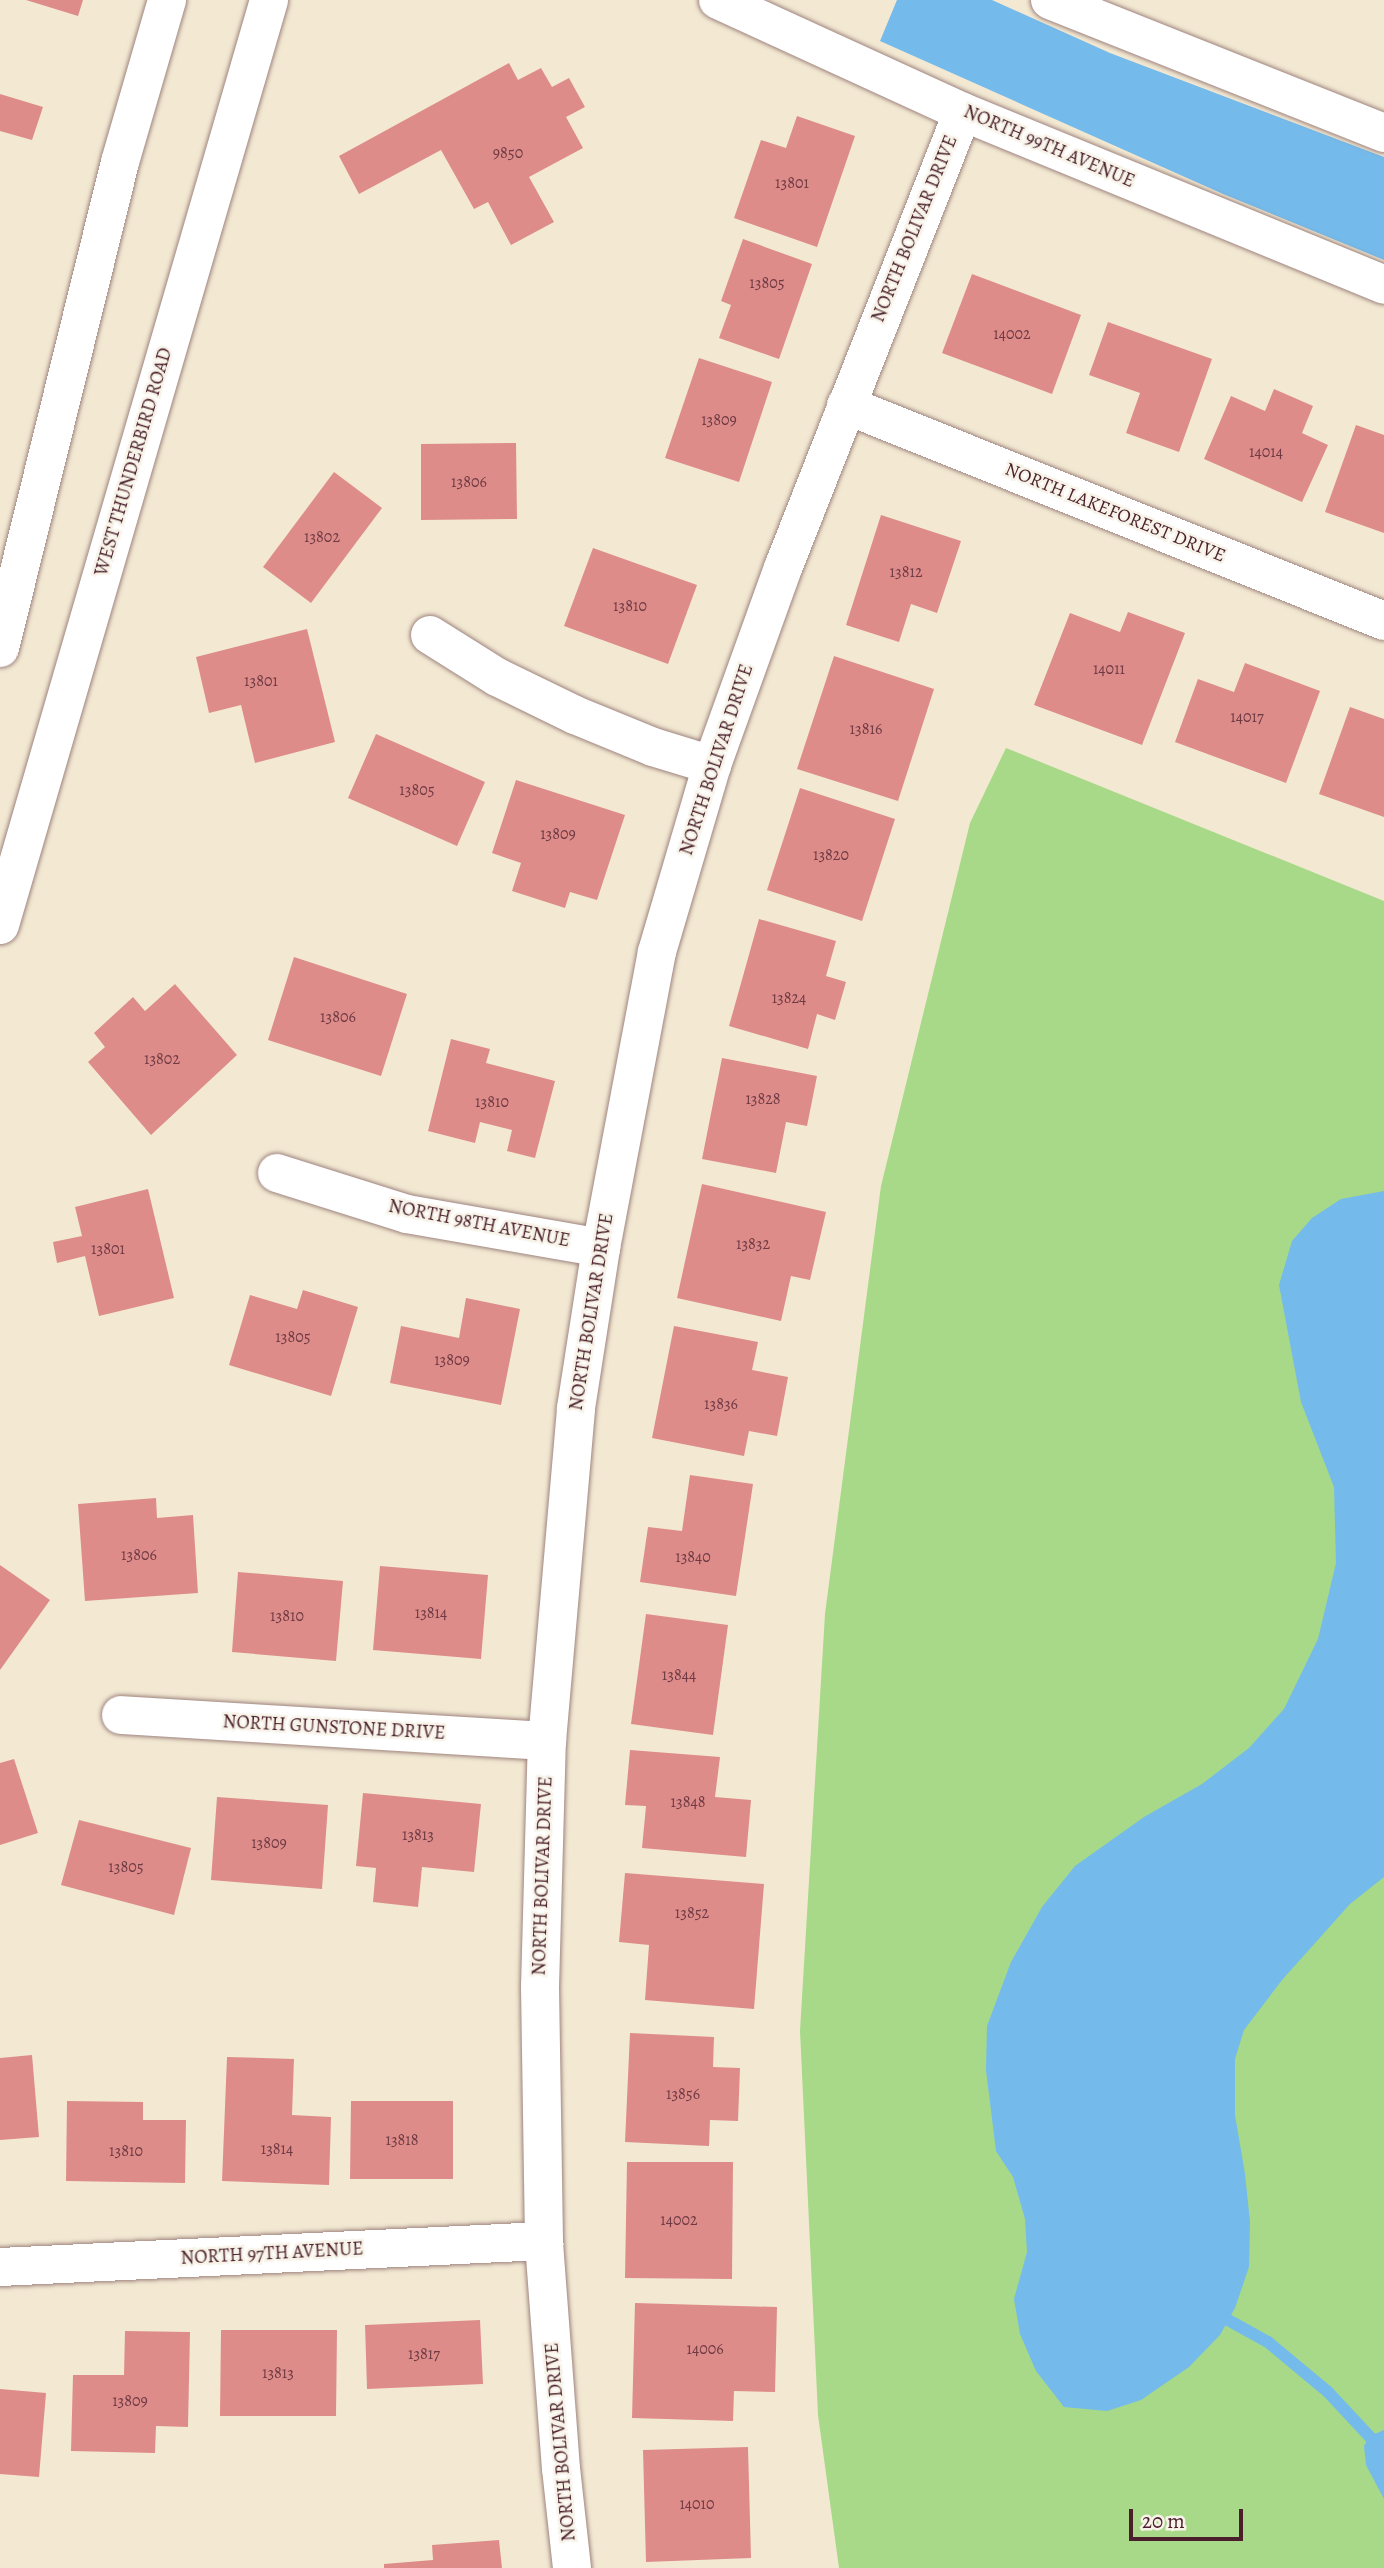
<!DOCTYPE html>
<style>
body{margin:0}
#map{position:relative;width:1384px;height:2568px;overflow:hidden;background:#f3e9d3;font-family:Alegreya,serif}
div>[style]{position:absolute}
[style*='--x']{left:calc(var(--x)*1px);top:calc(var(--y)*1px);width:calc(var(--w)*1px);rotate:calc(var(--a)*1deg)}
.green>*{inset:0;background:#a7d988}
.water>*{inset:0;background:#74baeb}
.stream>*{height:12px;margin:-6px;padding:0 6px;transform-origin:6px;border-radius:6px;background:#74baeb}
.building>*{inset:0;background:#de8c8a}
.roads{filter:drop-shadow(0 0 2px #9e847f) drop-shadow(0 0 2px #9e847f)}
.minor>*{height:38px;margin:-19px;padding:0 19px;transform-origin:19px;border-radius:19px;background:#fff}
.secondary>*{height:38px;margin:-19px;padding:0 19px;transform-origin:19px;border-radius:19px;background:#fff}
span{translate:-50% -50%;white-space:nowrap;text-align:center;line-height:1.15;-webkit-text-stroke:5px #f7f3e8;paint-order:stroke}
.number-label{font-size:16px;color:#6f3a43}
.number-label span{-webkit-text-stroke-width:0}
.street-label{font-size:19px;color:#4a1f2b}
.scale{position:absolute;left:1129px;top:2509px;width:114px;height:32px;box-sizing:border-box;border:4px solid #4a1f2b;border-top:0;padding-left:9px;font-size:21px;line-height:24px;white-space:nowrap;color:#4a1f2b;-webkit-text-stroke:5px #f7f3e8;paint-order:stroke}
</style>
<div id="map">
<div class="green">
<div style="clip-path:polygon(1006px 748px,1384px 901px,1384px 2568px,839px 2568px,818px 2415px,800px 2031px,825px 1614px,881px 1186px,970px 823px)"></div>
</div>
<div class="water">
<div style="clip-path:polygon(897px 0,992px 0,1110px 53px,1384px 157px,1384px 260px,1223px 194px,880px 41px)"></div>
<div style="clip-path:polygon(1384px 1191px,1384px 1877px,1350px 1904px,1282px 1980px,1244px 2030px,1235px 2059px,1235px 2115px,1245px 2174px,1250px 2222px,1249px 2267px,1235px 2308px,1220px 2335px,1189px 2367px,1141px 2400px,1107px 2411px,1064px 2407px,1036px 2371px,1020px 2334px,1014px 2299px,1027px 2252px,1025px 2219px,1013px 2177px,996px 2151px,986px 2070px,987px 2026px,1011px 1962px,1042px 1907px,1075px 1866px,1144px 1817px,1202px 1784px,1249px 1748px,1284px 1709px,1318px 1639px,1336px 1563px,1334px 1487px,1301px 1402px,1279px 1285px,1292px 1241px,1312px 1218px,1341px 1199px)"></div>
<div style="clip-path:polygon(1384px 2430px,1384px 2499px,1366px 2465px,1364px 2446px,1370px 2436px)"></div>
</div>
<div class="stream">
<div style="--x:1228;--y:2320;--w:46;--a:28.8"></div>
<div style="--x:1268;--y:2342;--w:78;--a:39.8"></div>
<div style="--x:1328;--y:2392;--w:82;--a:47"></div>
</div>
<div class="building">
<div style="clip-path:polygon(26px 0,83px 0,78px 16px)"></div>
<div style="clip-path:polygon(509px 63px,518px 80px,541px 68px,552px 87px,569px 78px,585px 107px,566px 117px,583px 148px,529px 177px,554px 222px,511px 245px,488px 202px,474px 209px,441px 150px,359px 194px,339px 156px)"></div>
<div style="clip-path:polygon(0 94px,43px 107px,32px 140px,0 131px)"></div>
<div style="clip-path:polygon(797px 116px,855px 136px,817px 247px,734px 218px,761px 140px,786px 148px)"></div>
<div style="clip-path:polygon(743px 239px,812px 264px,779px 359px,719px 338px,731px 305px,721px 301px)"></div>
<div style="clip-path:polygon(972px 274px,1081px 315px,1052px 394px,942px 353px)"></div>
<div style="clip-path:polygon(1108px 322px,1212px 359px,1179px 452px,1126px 433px,1140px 393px,1089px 375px)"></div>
<div style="clip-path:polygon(699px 358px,772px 382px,739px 482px,665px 458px)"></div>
<div style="clip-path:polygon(1274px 389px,1313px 406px,1302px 433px,1328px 445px,1302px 502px,1204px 459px,1231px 396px,1265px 411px)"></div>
<div style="clip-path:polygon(1356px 425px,1384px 435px,1384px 533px,1325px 512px)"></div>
<div style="clip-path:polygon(516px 443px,517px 519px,421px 520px,421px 444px)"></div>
<div style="clip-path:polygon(334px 472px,382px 508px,311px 603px,263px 567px)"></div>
<div style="clip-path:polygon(881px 515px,961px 541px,937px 613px,911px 604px,899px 642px,846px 625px)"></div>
<div style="clip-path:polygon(593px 548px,697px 585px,668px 664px,564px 626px)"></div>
<div style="clip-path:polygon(1128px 612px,1185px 633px,1142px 745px,1034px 705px,1070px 613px,1120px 632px)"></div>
<div style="clip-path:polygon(307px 629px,335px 742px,255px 763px,241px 705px,209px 713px,196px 657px)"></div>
<div style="clip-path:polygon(834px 656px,934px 689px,898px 801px,797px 769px)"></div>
<div style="clip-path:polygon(1245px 663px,1320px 691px,1286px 783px,1175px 742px,1198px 679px,1234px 692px)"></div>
<div style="clip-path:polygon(1350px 707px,1384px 719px,1384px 817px,1319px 794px)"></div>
<div style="clip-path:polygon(376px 734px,485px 782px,457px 846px,348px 798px)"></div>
<div style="clip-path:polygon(516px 780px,625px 815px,597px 900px,570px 892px,565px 908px,512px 891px,521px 863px,492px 853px)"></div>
<div style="clip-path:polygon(800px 788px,895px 819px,862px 921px,767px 890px)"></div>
<div style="clip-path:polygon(759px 919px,836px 941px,826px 976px,846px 982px,835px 1020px,817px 1014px,808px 1049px,729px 1026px)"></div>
<div style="clip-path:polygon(294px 957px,407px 994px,381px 1076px,268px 1040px)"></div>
<div style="clip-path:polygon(175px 984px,237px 1055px,151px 1135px,88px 1062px,105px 1047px,94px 1033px,133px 997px,145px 1011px)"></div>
<div style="clip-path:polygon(451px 1039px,490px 1049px,486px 1063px,555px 1081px,535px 1158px,507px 1151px,512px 1130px,480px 1122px,475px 1143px,428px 1131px)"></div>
<div style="clip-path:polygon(722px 1058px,817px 1076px,807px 1126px,786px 1122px,776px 1173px,702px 1159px)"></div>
<div style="clip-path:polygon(702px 1184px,826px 1212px,810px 1280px,791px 1276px,781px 1321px,677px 1298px)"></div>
<div style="clip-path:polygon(148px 1189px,174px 1298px,99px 1316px,85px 1256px,57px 1263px,53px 1242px,82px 1236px,75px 1207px)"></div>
<div style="clip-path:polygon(303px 1290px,358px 1307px,331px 1396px,229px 1365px,250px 1295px,297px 1309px)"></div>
<div style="clip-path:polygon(466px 1298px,520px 1309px,501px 1405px,390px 1383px,401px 1326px,459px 1338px)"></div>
<div style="clip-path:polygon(674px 1326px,758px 1342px,752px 1370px,788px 1377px,777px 1436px,749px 1431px,744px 1456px,652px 1438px)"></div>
<div style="clip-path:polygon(690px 1475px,753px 1484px,736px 1596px,640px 1582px,648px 1527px,682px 1531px)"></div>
<div style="clip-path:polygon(156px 1498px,157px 1518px,193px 1515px,198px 1593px,85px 1601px,78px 1504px)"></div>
<div style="clip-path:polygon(0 1565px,50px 1600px,0 1670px)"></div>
<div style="clip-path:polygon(380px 1566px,488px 1575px,481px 1659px,373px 1650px)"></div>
<div style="clip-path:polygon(238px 1572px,343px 1581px,336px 1661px,232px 1652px)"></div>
<div style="clip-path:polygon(646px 1614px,728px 1625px,713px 1735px,631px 1724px)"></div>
<div style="clip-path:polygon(630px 1750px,720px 1757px,715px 1797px,751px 1800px,746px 1857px,642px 1848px,646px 1806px,625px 1805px)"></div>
<div style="clip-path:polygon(14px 1759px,38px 1833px,0 1845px,0 1763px)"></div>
<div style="clip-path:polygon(363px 1793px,481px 1804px,474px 1872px,422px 1867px,418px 1907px,373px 1902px,376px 1868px,356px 1866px)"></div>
<div style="clip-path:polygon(217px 1797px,328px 1805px,322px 1889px,211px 1880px)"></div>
<div style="clip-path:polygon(79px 1820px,191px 1848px,174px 1915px,61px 1885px)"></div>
<div style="clip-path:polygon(625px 1873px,764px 1884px,754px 2009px,645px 2000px,649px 1945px,619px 1942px)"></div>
<div style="clip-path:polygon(630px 2033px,714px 2037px,713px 2067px,740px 2068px,738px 2121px,710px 2120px,709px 2146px,625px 2142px)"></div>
<div style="clip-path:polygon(32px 2055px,39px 2137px,0 2140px,0 2058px)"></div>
<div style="clip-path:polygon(227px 2057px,294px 2059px,292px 2115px,331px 2117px,329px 2185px,222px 2181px)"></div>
<div style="clip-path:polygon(67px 2101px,143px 2102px,143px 2120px,186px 2120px,185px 2183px,66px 2181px)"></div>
<div style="clip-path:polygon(351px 2101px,453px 2101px,453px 2179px,350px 2179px)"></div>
<div style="clip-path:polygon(627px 2162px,733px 2162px,732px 2279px,625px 2278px)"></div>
<div style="clip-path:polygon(635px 2303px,777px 2307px,775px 2392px,734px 2391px,733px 2421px,632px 2418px)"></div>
<div style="clip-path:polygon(480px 2320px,483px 2384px,367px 2389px,365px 2325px)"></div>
<div style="clip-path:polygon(221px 2330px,337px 2330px,336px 2416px,220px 2416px)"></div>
<div style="clip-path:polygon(125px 2331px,190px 2332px,188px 2427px,156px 2426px,155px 2453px,71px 2451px,73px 2375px,124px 2375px)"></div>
<div style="clip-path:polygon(0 2389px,46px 2393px,39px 2477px,0 2474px)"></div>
<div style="clip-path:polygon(748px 2447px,751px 2558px,646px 2562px,643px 2450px)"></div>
<div style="clip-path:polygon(499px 2540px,502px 2568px,384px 2568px,384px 2564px,433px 2560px,432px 2545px)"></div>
</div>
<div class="roads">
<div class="minor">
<div style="--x:846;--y:405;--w:580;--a:21.87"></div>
<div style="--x:430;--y:635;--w:79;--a:32.1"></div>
<div style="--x:497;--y:677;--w:87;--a:26"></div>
<div style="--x:575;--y:715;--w:84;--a:22.3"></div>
<div style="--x:653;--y:747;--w:62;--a:17"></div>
<div style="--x:277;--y:1173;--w:136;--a:17.5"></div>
<div style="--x:407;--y:1214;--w:197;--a:9.9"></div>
<div style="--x:121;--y:1715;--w:427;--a:3.5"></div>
<div style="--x:0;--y:2267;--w:545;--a:-2.74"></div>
<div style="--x:572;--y:2568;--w:100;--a:-96.3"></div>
<div style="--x:561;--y:2469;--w:229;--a:-94.3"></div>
<div style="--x:544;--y:2241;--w:254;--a:-90.9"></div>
<div style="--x:540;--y:1987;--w:246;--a:-88.4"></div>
<div style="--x:547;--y:1741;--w:334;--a:-85"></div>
<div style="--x:576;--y:1408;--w:162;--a:-81.1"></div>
<div style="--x:601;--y:1248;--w:301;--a:-79.3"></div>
<div style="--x:657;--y:952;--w:195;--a:-73.6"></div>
<div style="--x:712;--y:765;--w:209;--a:-70.2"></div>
<div style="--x:783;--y:568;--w:490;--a:-68.5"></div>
</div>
<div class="secondary">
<div style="--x:718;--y:0;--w:269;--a:24.6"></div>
<div style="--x:963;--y:112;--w:455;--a:22.3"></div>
<div style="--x:1050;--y:0;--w:360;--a:21.7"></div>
<div style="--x:0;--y:648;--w:501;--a:-76.13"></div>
<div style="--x:120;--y:162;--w:169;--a:-73.8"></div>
<div style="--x:0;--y:925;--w:963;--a:-73.78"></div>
</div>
</div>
<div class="number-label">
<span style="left:508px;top:153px">9850</span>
<span style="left:792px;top:183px">13801</span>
<span style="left:767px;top:283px">13805</span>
<span style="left:1012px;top:334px">14002</span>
<span style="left:719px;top:420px">13809</span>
<span style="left:1266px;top:452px">14014</span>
<span style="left:469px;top:482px">13806</span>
<span style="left:322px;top:537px">13802</span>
<span style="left:906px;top:572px">13812</span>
<span style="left:630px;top:606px">13810</span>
<span style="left:1109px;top:669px">14011</span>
<span style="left:261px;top:681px">13801</span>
<span style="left:1247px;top:717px">14017</span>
<span style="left:866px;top:729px">13816</span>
<span style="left:417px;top:790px">13805</span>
<span style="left:558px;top:834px">13809</span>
<span style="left:831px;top:855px">13820</span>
<span style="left:789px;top:998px">13824</span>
<span style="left:338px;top:1017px">13806</span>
<span style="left:162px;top:1059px">13802</span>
<span style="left:763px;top:1099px">13828</span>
<span style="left:492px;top:1102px">13810</span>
<span style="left:753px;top:1244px">13832</span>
<span style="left:108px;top:1249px">13801</span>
<span style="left:293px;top:1337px">13805</span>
<span style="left:452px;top:1360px">13809</span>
<span style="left:721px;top:1404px">13836</span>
<span style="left:139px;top:1555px">13806</span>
<span style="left:693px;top:1557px">13840</span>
<span style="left:431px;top:1613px">13814</span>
<span style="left:287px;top:1616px">13810</span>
<span style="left:679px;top:1675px">13844</span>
<span style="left:688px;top:1802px">13848</span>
<span style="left:418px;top:1835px">13813</span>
<span style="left:269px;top:1843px">13809</span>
<span style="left:126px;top:1867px">13805</span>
<span style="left:692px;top:1913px">13852</span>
<span style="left:683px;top:2094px">13856</span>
<span style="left:402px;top:2140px">13818</span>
<span style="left:277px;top:2149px">13814</span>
<span style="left:126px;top:2151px">13810</span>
<span style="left:679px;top:2220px">14002</span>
<span style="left:705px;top:2349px">14006</span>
<span style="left:424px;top:2354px">13817</span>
<span style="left:278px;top:2373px">13813</span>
<span style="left:130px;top:2401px">13809</span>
<span style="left:697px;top:2504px">14010</span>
</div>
<div class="street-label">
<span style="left:1049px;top:147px;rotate:23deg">NORTH 99TH AVENUE</span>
<span style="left:915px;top:229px;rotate:-68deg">NORTH BOLIVAR DRIVE</span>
<span style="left:134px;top:462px;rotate:-74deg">WEST THUNDERBIRD ROAD</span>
<span style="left:1115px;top:513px;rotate:22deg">NORTH LAKEFOREST DRIVE</span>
<span style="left:717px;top:760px;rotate:-72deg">NORTH BOLIVAR DRIVE</span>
<span style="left:479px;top:1224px;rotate:11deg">NORTH 98TH AVENUE</span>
<span style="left:592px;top:1312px;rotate:-81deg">NORTH BOLIVAR DRIVE</span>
<span style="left:334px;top:1728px;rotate:3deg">NORTH GUNSTONE DRIVE</span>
<span style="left:543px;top:1876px;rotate:-88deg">NORTH BOLIVAR DRIVE</span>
<span style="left:272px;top:2254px;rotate:-3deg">NORTH 97TH AVENUE</span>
<span style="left:561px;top:2442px;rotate:-95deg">NORTH BOLIVAR DRIVE</span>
</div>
<div class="scale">20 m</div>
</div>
